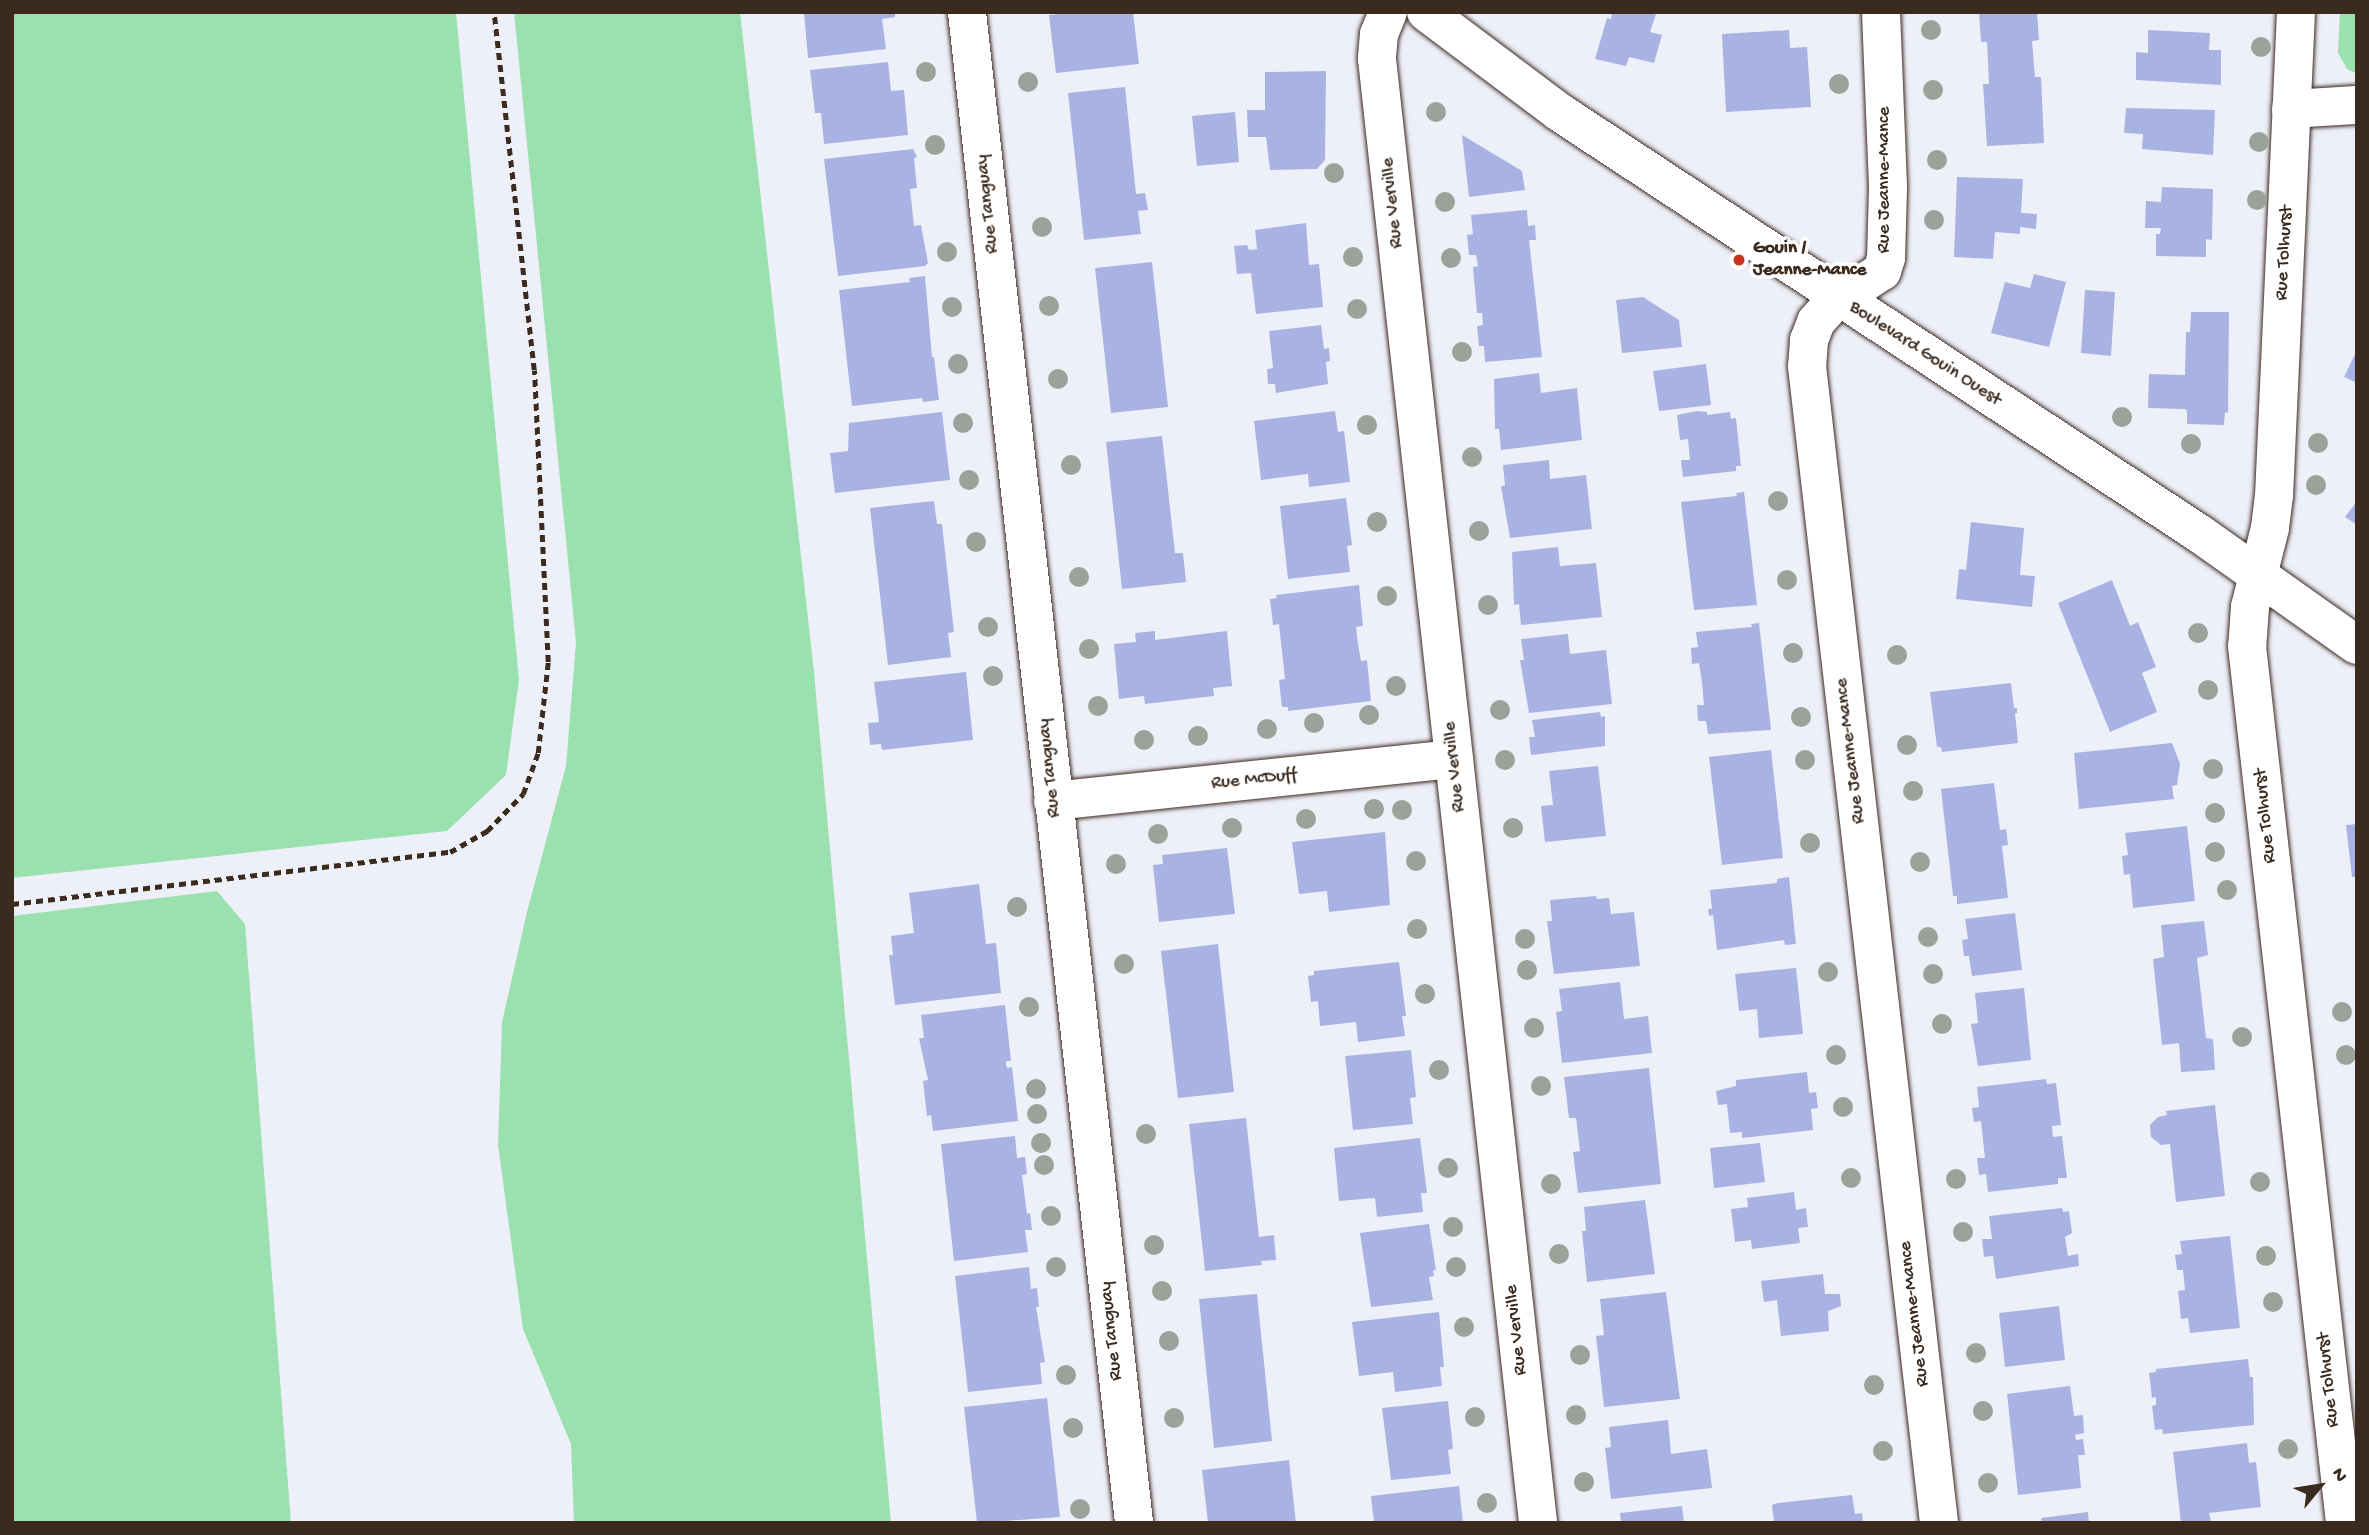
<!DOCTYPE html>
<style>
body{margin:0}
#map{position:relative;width:2369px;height:1535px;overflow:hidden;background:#eef0f9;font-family:"Gochi Hand",sans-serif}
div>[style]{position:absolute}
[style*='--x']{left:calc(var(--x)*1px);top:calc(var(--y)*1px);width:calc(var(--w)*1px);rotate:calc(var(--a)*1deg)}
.green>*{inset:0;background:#9be1af}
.building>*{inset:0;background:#a8b3e3}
.path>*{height:4.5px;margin-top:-2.25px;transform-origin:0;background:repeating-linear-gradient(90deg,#3b2a1e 0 7px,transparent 0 12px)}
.roads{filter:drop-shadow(0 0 2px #3b2a1e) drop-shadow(0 0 2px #3b2a1e)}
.minor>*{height:38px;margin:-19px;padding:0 19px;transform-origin:19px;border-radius:19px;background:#fff}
.tertiary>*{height:38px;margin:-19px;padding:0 19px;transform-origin:19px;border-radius:19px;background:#fff}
.trees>*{width:20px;height:20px;margin:-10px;border-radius:50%;background:#9ca199}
.dots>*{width:19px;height:19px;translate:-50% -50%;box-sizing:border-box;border:4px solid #fff;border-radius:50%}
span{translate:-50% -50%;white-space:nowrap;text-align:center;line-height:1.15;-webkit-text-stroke:7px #fff;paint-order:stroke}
.street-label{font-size:19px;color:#3b2a1e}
.poi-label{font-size:19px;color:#3b2a1e;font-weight:700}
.left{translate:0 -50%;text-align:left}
.frame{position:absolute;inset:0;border:14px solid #3b2a1e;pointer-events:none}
.north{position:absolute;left:2285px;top:1451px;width:70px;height:70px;-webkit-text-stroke:5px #fff;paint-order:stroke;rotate:60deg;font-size:19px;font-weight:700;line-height:28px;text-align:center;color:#3b2a1e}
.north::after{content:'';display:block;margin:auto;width:24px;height:32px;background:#3b2a1e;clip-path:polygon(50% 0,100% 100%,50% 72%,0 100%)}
</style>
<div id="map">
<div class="green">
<div style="clip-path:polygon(12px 12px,456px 12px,519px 680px,506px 775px,447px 831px,12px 878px)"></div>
<div style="clip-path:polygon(514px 12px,740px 12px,814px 672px,891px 1523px,574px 1523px,571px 1444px,523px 1329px,498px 1145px,502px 1022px,527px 912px,566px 766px,576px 642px)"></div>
<div style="clip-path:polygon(2340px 12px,2357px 12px,2357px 74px,2347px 69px,2338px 53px)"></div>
<div style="clip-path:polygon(217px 891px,245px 924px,291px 1523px,12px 1523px,12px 916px)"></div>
</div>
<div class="building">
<div style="clip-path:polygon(895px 12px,895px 17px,882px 19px,886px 49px,808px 58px,804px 13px)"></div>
<div style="clip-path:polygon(1082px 12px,1133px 12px,1139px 64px,1056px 73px,1049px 15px)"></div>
<div style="clip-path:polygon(1612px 12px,1656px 14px,1650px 32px,1662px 35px,1654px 63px,1629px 57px,1626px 66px,1595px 59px,1607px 18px,1611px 19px)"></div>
<div style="clip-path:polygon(1979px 12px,2037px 12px,2039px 40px,2032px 41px,2035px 77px,2041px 77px,2044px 143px,1987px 146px,1983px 84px,1989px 84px,1988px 62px,1987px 42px,1981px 42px)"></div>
<div style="clip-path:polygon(1789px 30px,1790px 48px,1807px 47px,1811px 107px,1726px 112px,1722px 34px)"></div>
<div style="clip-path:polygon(2148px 30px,2210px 33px,2209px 50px,2221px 50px,2221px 85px,2136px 80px,2136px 52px,2148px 53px)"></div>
<div style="clip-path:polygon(888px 62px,891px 91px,904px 90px,908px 135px,824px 144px,821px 113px,815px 113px,810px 70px)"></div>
<div style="clip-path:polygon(1326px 71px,1325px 160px,1317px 169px,1270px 170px,1266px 137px,1248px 137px,1247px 110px,1265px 110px,1265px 72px)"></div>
<div style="clip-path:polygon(1125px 87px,1136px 194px,1145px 193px,1148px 210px,1138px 211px,1141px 234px,1084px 240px,1068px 93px)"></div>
<div style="clip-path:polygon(2126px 108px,2215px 110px,2213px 155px,2142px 149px,2143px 134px,2124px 133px)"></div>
<div style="clip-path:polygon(1235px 112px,1239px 162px,1197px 166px,1192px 116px)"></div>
<div style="clip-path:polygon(1462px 135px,1522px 171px,1525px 190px,1469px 197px)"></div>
<div style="clip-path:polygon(913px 149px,917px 157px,914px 158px,917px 188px,910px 189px,914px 226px,921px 225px,928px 263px,925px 266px,838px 276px,824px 159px)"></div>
<div style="clip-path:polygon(1957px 177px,2023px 179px,2021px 213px,2037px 214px,2036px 229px,2020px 227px,2020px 234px,1995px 232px,1993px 259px,1954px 257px)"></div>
<div style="clip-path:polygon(2162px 187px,2213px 189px,2212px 240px,2206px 239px,2206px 257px,2156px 256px,2156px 234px,2160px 234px,2161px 228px,2145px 228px,2146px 201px,2161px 202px)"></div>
<div style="clip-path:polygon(1527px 210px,1528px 226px,1535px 225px,1536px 240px,1529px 240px,1542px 357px,1485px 362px,1484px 346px,1479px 346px,1477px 326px,1483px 325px,1482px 313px,1477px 313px,1473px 267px,1478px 266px,1476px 255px,1469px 255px,1467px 235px,1473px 234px,1471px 215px)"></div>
<div style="clip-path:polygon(1306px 223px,1309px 265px,1319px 264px,1323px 307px,1256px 314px,1251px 273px,1237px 274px,1234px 246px,1247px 245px,1249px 250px,1257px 249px,1255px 230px)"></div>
<div style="clip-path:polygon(1152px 262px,1168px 407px,1111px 413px,1095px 268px)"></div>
<div style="clip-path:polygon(2034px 274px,2066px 282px,2049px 347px,1991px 333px,2005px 282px,2030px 288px)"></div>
<div style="clip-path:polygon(925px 276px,932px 357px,934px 357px,939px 400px,923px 402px,922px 398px,852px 406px,839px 290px,910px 282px,909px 278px)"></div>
<div style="clip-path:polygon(2085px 290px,2115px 292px,2111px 356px,2081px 353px)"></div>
<div style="clip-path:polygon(1643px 297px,1679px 320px,1682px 347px,1622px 353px,1616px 300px)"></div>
<div style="clip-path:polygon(2191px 312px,2229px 312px,2228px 413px,2225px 412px,2224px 425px,2187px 424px,2187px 410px,2184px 409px,2148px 408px,2149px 374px,2185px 375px,2186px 332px,2190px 332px)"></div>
<div style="clip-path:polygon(1321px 325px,1324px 349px,1329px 348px,1330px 361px,1326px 362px,1328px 384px,1276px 393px,1275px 384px,1268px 384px,1267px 369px,1273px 368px,1269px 331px)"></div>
<div style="clip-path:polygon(2357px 350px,2357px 383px,2344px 377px)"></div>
<div style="clip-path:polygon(1706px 364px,1711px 405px,1659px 411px,1653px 371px)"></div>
<div style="clip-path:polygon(1539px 373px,1541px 393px,1577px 388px,1582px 440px,1501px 450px,1499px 429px,1495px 429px,1494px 379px)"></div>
<div style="clip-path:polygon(1335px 411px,1338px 432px,1344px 431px,1350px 482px,1309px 487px,1308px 474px,1261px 480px,1254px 421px)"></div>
<div style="clip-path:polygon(1697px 411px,1707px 412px,1707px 415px,1730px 412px,1731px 419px,1736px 418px,1741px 466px,1736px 466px,1736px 471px,1683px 477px,1681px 460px,1690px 460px,1688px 439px,1680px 440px,1677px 415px)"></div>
<div style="clip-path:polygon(942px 412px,950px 480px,835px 493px,830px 453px,848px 451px,849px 423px)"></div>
<div style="clip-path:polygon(1162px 436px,1175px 553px,1183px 553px,1186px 582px,1122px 589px,1106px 442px)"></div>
<div style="clip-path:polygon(1549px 460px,1550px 479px,1586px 475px,1592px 529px,1510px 538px,1501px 486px,1505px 486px,1503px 465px)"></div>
<div style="clip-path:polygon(1744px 492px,1757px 605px,1694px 610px,1681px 502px,1737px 496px,1736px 493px)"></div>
<div style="clip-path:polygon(1346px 498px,1352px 545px,1347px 546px,1350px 572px,1288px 579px,1280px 506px)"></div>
<div style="clip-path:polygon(934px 501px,937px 524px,942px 524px,954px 632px,948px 633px,951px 657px,888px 665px,870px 508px)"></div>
<div style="clip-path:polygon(2357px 501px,2357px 525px,2345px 517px)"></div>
<div style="clip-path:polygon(1971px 522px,2024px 528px,2020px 575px,2035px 576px,2032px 607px,1956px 599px,1959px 569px,1966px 570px)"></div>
<div style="clip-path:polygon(1558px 547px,1560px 566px,1596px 563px,1602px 617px,1521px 625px,1519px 604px,1514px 605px,1512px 552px)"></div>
<div style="clip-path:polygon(2112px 580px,2130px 626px,2138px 622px,2156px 667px,2142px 673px,2157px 712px,2110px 732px,2058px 603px)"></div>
<div style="clip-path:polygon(1359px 585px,1363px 626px,1356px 627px,1358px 644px,1361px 661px,1367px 660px,1371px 701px,1288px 711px,1288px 707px,1282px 707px,1279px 680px,1285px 679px,1279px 624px,1273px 625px,1270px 599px,1277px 598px,1276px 595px)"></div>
<div style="clip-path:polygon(1759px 623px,1771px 730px,1708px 734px,1706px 721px,1698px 721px,1697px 705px,1704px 705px,1702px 683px,1699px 663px,1692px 664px,1691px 648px,1698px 647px,1696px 632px,1752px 627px,1751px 624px)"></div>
<div style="clip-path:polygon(1155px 631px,1155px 640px,1227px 631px,1232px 686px,1213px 688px,1214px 696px,1145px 704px,1144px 696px,1119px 699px,1114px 644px,1136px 642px,1135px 633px)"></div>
<div style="clip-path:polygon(1568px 634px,1570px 654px,1606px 650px,1612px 704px,1529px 713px,1520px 660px,1524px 660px,1521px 639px)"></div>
<div style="clip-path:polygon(966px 672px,973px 740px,882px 750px,881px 744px,870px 745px,868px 723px,879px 722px,874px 682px)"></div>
<div style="clip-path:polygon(2011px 683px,2014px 708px,2017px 708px,2017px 713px,2015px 713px,2018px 743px,1942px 752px,1941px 747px,1937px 747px,1930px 692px)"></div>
<div style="clip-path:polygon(1600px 712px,1601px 717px,1605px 716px,1605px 746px,1531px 755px,1529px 737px,1535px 737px,1532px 720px)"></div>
<div style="clip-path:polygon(2172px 743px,2180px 764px,2177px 785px,2172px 786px,2174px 799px,2079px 809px,2074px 753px)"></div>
<div style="clip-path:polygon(1771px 750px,1783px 858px,1722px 865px,1709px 757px)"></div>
<div style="clip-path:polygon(1598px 766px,1606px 836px,1545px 842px,1541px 806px,1553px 805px,1549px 771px)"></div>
<div style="clip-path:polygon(1994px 783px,2000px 830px,2006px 829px,2007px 836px,2008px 845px,2002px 846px,2008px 898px,1957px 904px,1957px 896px,1953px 896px,1941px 789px)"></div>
<div style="clip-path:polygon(2357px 824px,2357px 877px,2352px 877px,2346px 825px)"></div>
<div style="clip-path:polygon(2187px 826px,2195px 901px,2133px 908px,2130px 874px,2124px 875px,2122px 856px,2128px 855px,2125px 833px)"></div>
<div style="clip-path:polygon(1385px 832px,1390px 905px,1329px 912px,1327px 891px,1299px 894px,1292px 842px)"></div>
<div style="clip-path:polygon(1227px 848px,1235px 914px,1159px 922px,1153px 865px,1163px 864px,1162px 855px)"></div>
<div style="clip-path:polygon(1789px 877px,1796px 944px,1785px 945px,1784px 940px,1717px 950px,1713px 915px,1709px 916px,1708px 909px,1712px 909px,1710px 890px,1777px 883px,1777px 879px)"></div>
<div style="clip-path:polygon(979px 884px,986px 944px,996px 943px,1001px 993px,895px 1005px,889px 955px,893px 955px,891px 936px,914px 933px,909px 893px)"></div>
<div style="clip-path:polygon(1596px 896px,1597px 899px,1609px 898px,1611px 914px,1634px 912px,1640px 966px,1554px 974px,1547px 921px,1552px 921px,1550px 900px)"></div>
<div style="clip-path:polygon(2015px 913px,2022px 970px,1972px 976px,1969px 956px,1964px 956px,1962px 940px,1968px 939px,1965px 919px)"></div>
<div style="clip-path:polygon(2204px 921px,2208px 955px,2197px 958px,2206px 1038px,2213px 1039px,2215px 1070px,2181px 1072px,2179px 1043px,2162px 1045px,2153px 959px,2164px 957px,2161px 925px)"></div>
<div style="clip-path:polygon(1218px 944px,1234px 1092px,1178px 1098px,1161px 951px)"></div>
<div style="clip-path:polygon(1399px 962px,1406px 1016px,1402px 1016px,1405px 1036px,1358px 1042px,1356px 1022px,1320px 1026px,1318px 1001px,1311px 1002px,1308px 976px,1314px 975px,1314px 971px)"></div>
<div style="clip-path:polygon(1796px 968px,1803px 1034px,1759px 1038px,1757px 1009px,1739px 1011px,1735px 974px)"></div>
<div style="clip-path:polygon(1620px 982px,1624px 1019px,1648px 1016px,1652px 1053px,1562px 1063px,1556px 1012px,1562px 1011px,1559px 989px)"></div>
<div style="clip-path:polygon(2024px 988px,2031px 1060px,1978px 1066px,1971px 1024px,1978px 1023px,1975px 993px)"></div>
<div style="clip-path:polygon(1005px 1005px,1011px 1061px,1006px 1061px,1006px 1064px,1007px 1068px,1012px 1067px,1018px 1121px,933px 1131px,931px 1115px,927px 1116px,923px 1081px,928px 1080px,919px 1038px,924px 1038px,921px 1015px)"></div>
<div style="clip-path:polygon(1411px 1050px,1416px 1097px,1410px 1098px,1413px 1124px,1353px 1130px,1345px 1056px)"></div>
<div style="clip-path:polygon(1649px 1068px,1661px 1184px,1578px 1193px,1573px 1152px,1580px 1151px,1576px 1118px,1569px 1118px,1564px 1077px)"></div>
<div style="clip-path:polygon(1807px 1072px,1809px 1093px,1816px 1092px,1818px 1108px,1811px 1109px,1813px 1130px,1742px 1138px,1742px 1132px,1730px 1133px,1727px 1104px,1718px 1105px,1716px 1091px,1736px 1086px,1736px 1080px)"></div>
<div style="clip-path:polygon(2046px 1079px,2047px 1084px,2056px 1083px,2061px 1125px,2052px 1126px,2053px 1137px,2062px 1136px,2067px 1178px,2058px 1178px,2058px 1184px,1988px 1192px,1986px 1174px,1979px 1175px,1977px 1158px,1985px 1158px,1981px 1121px,1974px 1122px,1972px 1108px,1979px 1107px,1977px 1087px)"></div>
<div style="clip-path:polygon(2215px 1105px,2225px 1196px,2176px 1202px,2170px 1144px,2161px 1145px,2151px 1137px,2150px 1125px,2158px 1117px,2167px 1115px,2166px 1111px)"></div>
<div style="clip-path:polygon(1246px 1118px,1259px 1237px,1274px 1235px,1276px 1260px,1261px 1261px,1262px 1265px,1205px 1271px,1189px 1124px)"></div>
<div style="clip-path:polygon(1015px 1136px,1017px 1158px,1025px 1157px,1027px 1174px,1022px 1175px,1027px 1214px,1030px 1213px,1032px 1230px,1025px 1230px,1028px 1252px,954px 1261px,941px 1144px)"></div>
<div style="clip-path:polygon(1420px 1138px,1427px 1193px,1421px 1193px,1423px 1212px,1377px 1217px,1375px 1198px,1339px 1201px,1334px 1148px)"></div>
<div style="clip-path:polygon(1760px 1143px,1765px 1182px,1714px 1188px,1710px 1148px)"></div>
<div style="clip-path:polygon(1794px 1192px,1796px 1210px,1806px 1208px,1808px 1227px,1798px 1228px,1800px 1243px,1752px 1249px,1751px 1240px,1735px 1242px,1731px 1209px,1748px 1207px,1747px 1198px)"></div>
<div style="clip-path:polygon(1645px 1200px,1655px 1274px,1587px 1282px,1582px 1231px,1586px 1231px,1584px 1207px)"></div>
<div style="clip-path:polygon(2062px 1208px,2063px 1212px,2069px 1211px,2072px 1233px,2065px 1237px,2068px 1256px,2078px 1254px,2079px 1266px,1996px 1279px,1993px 1256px,1984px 1257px,1982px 1239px,1992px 1239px,1989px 1216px)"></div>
<div style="clip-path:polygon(1429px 1224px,1436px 1270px,1433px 1270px,1434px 1276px,1429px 1277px,1433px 1300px,1371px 1307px,1360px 1233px)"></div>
<div style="clip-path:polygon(2230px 1236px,2240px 1328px,2190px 1333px,2188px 1318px,2181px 1319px,2178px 1291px,2185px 1290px,2183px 1270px,2177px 1270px,2175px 1255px,2182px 1254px,2180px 1241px)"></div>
<div style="clip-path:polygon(1029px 1267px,1031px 1289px,1037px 1288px,1039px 1307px,1036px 1307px,1045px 1362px,1040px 1363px,1042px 1384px,968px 1392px,955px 1276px)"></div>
<div style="clip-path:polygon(1823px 1274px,1825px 1294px,1840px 1294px,1841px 1306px,1828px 1311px,1829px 1331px,1781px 1336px,1777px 1300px,1764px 1302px,1761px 1281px)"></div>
<div style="clip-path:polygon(1666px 1292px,1680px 1399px,1604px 1407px,1596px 1336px,1604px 1335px,1600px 1299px)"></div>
<div style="clip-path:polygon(1257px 1294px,1272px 1441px,1214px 1448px,1199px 1299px)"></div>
<div style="clip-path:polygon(2059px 1306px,2065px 1360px,2005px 1367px,1999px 1313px)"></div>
<div style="clip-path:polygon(1439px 1312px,1444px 1367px,1440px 1367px,1442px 1386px,1395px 1392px,1393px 1372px,1359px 1376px,1352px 1322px)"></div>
<div style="clip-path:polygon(2248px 1359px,2250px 1377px,2253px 1377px,2254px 1425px,2163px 1434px,2162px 1429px,2155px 1430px,2152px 1406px,2156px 1405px,2156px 1397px,2152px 1398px,2149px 1373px,2156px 1372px,2156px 1369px)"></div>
<div style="clip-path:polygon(2070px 1386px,2074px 1416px,2083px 1415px,2084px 1433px,2075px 1435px,2076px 1440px,2083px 1439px,2085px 1455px,2078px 1455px,2081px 1488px,2018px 1495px,2007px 1394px)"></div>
<div style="clip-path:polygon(1047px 1398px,1060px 1517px,977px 1523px,964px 1407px)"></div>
<div style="clip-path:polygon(1448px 1401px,1453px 1449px,1448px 1450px,1451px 1474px,1391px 1480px,1382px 1408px)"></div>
<div style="clip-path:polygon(1668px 1420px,1671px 1454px,1707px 1449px,1712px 1488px,1611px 1499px,1605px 1448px,1611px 1447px,1609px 1427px)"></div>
<div style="clip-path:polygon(2247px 1443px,2249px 1463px,2256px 1462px,2261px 1507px,2209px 1513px,2211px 1521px,2181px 1523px,2173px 1452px)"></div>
<div style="clip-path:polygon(1289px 1460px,1296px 1523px,1208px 1523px,1202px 1470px)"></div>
<div style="clip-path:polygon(1459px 1486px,1463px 1523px,1374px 1523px,1371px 1496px)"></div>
<div style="clip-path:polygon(1852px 1495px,1855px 1514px,1862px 1513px,1863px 1523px,1774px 1523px,1772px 1505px,1778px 1503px)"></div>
<div style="clip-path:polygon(1682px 1506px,1684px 1523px,1621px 1523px,1620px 1513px)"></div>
<div style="clip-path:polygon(2088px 1512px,2089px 1523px,2042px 1523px,2041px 1518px)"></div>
</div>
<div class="path">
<div style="--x:12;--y:904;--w:441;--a:-6.8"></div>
<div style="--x:450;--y:852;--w:43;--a:-29.6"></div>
<div style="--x:487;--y:831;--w:52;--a:-45.8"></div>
<div style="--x:523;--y:794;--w:44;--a:-69.9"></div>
<div style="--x:538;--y:753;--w:92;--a:-83.7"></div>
<div style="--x:548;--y:662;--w:292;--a:-92.7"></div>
<div style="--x:534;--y:370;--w:360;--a:-96.4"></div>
</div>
<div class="roads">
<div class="minor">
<div style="--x:967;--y:12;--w:1520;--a:83.69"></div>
<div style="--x:1388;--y:12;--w:24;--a:112"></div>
<div style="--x:1379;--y:34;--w:25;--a:95"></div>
<div style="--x:1377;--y:59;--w:1473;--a:83.72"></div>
<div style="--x:1881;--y:12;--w:176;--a:87.7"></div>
<div style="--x:1888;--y:188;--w:70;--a:91.6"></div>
<div style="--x:1886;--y:258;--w:14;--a:107"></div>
<div style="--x:1882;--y:271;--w:60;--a:146.6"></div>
<div style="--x:1832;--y:304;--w:24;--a:132"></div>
<div style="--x:1816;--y:322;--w:19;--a:111"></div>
<div style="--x:1809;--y:340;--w:26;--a:94"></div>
<div style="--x:1807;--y:366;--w:1165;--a:83.49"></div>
<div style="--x:2296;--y:12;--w:484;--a:92.6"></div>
<div style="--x:2274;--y:495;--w:33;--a:97"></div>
<div style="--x:2270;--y:528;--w:81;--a:104.2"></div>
<div style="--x:2250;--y:607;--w:39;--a:94"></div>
<div style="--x:2247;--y:646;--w:882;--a:83.62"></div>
<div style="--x:2291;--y:109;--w:66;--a:-3.5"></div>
<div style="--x:1053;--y:801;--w:403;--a:-6"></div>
</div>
<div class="tertiary">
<div style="--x:1426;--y:12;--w:166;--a:36.9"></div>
<div style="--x:1559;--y:112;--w:767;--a:33.36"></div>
<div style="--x:2200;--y:534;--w:192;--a:35.3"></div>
</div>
</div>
<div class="trees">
<div style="left:1931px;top:30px"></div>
<div style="left:2261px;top:47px"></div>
<div style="left:926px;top:72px"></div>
<div style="left:1028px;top:82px"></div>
<div style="left:1839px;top:84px"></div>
<div style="left:1933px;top:90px"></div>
<div style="left:1436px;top:112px"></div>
<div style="left:2259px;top:142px"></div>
<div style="left:935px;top:145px"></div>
<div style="left:1937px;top:160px"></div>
<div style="left:1334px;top:173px"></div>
<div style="left:2257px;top:200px"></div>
<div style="left:1445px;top:202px"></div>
<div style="left:1934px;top:220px"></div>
<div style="left:1042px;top:227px"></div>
<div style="left:947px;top:252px"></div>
<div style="left:1353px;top:257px"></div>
<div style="left:1451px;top:258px"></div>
<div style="left:1049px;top:306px"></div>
<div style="left:952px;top:307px"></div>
<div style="left:1357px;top:309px"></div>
<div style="left:1462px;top:352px"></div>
<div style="left:958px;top:364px"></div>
<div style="left:1058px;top:379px"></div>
<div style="left:2122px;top:417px"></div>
<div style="left:963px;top:423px"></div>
<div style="left:1367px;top:425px"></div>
<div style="left:2318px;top:443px"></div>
<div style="left:2191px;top:444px"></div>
<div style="left:1472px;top:457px"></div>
<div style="left:1071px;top:465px"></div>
<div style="left:969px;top:480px"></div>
<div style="left:2316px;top:485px"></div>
<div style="left:1778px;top:501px"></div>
<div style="left:1377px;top:522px"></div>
<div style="left:1479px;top:531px"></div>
<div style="left:976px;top:542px"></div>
<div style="left:1079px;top:577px"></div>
<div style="left:1787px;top:580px"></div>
<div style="left:1387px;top:596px"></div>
<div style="left:1488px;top:605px"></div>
<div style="left:988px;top:627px"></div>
<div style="left:2198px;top:633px"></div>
<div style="left:1089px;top:649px"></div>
<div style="left:1793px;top:653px"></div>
<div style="left:1897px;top:655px"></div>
<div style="left:993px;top:676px"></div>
<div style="left:1396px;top:686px"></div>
<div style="left:2208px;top:690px"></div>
<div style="left:1098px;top:706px"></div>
<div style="left:1500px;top:710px"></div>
<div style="left:1369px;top:715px"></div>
<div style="left:1801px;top:717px"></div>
<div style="left:1314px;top:723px"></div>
<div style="left:1267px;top:729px"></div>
<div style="left:1198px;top:736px"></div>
<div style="left:1144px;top:740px"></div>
<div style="left:1907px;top:745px"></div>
<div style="left:1505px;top:760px"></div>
<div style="left:1805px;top:760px"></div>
<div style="left:2213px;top:769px"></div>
<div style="left:1913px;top:791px"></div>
<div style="left:1374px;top:809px"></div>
<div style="left:1402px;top:810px"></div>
<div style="left:2215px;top:813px"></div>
<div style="left:1306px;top:819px"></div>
<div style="left:1232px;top:828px"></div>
<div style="left:1513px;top:828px"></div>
<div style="left:1158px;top:834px"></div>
<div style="left:1810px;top:843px"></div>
<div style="left:2215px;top:852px"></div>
<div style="left:1416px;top:861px"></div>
<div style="left:1920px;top:862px"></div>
<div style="left:1116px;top:864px"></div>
<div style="left:2227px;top:890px"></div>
<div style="left:1017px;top:907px"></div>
<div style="left:1417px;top:929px"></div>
<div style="left:1928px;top:937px"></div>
<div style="left:1525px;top:939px"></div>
<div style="left:1124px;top:964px"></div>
<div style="left:1527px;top:970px"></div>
<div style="left:1828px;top:972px"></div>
<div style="left:1933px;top:974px"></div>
<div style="left:1425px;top:994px"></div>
<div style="left:1029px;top:1007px"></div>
<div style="left:2342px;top:1012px"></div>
<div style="left:1942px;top:1024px"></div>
<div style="left:1534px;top:1028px"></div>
<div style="left:2242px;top:1037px"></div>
<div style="left:1836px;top:1055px"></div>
<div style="left:2346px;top:1055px"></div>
<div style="left:1439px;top:1070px"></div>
<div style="left:1541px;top:1086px"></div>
<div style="left:1036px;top:1089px"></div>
<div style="left:1843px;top:1107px"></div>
<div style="left:1037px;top:1114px"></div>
<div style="left:1146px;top:1134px"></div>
<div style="left:1041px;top:1143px"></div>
<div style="left:1044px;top:1165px"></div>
<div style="left:1448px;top:1168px"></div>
<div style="left:1851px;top:1178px"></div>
<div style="left:1956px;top:1179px"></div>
<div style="left:2260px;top:1182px"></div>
<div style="left:1551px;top:1184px"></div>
<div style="left:1051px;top:1216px"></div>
<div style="left:1453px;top:1227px"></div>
<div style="left:1963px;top:1232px"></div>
<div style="left:1154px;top:1245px"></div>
<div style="left:1559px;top:1254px"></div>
<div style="left:2266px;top:1256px"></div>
<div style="left:1056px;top:1267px"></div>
<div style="left:1456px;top:1267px"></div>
<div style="left:1162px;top:1291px"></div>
<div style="left:2273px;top:1302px"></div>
<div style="left:1464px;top:1327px"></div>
<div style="left:1169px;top:1341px"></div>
<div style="left:1976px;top:1353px"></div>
<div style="left:1580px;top:1355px"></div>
<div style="left:1066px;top:1375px"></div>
<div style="left:1874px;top:1385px"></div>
<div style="left:1983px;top:1411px"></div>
<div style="left:1576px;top:1415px"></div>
<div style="left:1475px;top:1417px"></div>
<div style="left:1174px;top:1418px"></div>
<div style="left:1073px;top:1428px"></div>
<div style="left:2288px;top:1449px"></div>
<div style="left:1883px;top:1451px"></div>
<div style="left:1584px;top:1482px"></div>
<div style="left:1988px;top:1483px"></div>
<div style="left:1487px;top:1503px"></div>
<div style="left:1080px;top:1509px"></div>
</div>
<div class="dots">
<div style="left:1739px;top:260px;background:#c8321e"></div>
</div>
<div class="street-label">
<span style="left:1885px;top:180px;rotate:-90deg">Rue Jeanne-Mance</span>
<span style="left:1393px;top:203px;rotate:-96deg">Rue Verville</span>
<span style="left:988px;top:204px;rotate:-96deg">Rue Tanguay</span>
<span style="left:2285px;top:253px;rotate:-87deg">Rue Tolhurst</span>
<span style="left:1925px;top:354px;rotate:33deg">Boulevard Gouin Ouest</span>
<span style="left:1851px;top:751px;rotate:-97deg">Rue Jeanne-Mance</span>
<span style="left:1455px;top:767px;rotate:-96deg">Rue Verville</span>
<span style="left:1050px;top:768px;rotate:-96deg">Rue Tanguay</span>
<span style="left:1254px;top:780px;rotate:-6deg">Rue McDuff</span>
<span style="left:2266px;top:816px;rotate:-96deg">Rue Tolhurst</span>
<span style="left:1915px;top:1314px;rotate:-97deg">Rue Jeanne-Mance</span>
<span style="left:1517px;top:1330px;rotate:-96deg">Rue Verville</span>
<span style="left:1112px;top:1331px;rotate:-96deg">Rue Tanguay</span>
<span style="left:2329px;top:1380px;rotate:-96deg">Rue Tolhurst</span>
</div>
<div class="poi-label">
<span class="left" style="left:1753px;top:260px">Gouin /<br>Jeanne-Mance</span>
</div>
<div class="frame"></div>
<div class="north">N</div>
</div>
